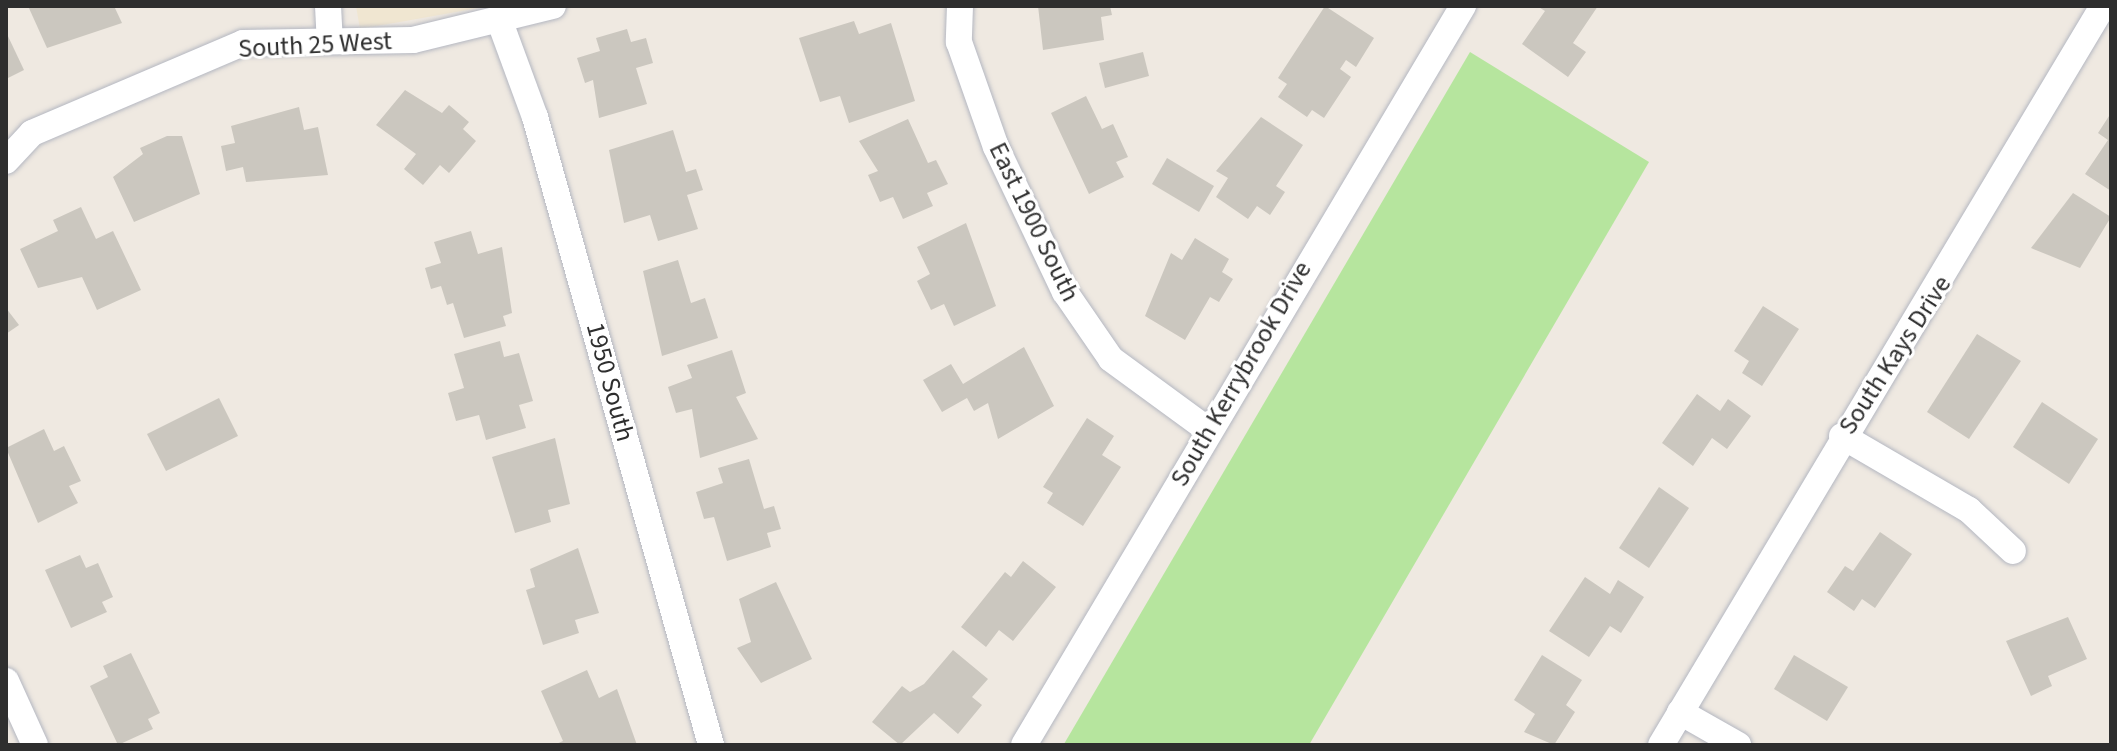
<!DOCTYPE html>
<style>
body{margin:0}
#map{position:relative;width:2117px;height:751px;overflow:hidden;background:#efe9e1;font-family:"Source Sans 3",sans-serif}
div>[style]{position:absolute}
[style*='--x']{left:calc(var(--x)*1px);top:calc(var(--y)*1px);width:calc(var(--w)*1px);rotate:calc(var(--a)*1deg)}
.education>*{inset:0;background:#f0e6d1}
.green>*{inset:0;background:#b6e59e}
.building>*{inset:0;background:#cbc7bf}
.roads{filter:drop-shadow(0 0 2px #b4b7c1) drop-shadow(0 0 2px #b4b7c1)}
.minor>*{height:26px;margin:-13px;padding:0 13px;transform-origin:13px;border-radius:13px;background:#fff}
span{translate:-50% -50%;white-space:nowrap;text-align:center;line-height:1.15;-webkit-text-stroke:6px #fff;paint-order:stroke}
.street-label{font-size:26px;color:#2e2e2e}
.frame{position:absolute;inset:0;border:8px solid #2e2e2e;pointer-events:none}
</style>
<div id="map">
<div class="education">
<div style="clip-path:polygon(356px 6px,490px 6px,360px 29px)"></div>
</div>
<div class="green">
<div style="clip-path:polygon(1470px 52px,1649px 162px,1309px 745px,1064px 744px)"></div>
</div>
<div class="building">
<div style="clip-path:polygon(28px 6px,114px 6px,122px 23px,47px 48px)"></div>
<div style="clip-path:polygon(1038px 6px,1110px 6px,1112px 15px,1101px 17px,1104px 40px,1043px 50px)"></div>
<div style="clip-path:polygon(1325px 6px,1374px 38px,1356px 67px,1346px 60px,1340px 69px,1351px 77px,1324px 118px,1312px 110px,1307px 117px,1278px 97px,1287px 84px,1278px 78px)"></div>
<div style="clip-path:polygon(1537px 6px,1598px 6px,1573px 43px,1586px 52px,1568px 77px,1522px 44px,1545px 11px)"></div>
<div style="clip-path:polygon(854px 21px,859px 34px,891px 23px,915px 101px,849px 123px,840px 96px,820px 102px,799px 38px)"></div>
<div style="clip-path:polygon(627px 29px,631px 42px,646px 38px,653px 63px,636px 68px,647px 104px,599px 118px,593px 80px,585px 83px,577px 58px,600px 51px,596px 38px)"></div>
<div style="clip-path:polygon(6px 32px,24px 70px,6px 79px)"></div>
<div style="clip-path:polygon(1143px 52px,1149px 76px,1105px 88px,1099px 63px)"></div>
<div style="clip-path:polygon(405px 90px,442px 113px,449px 105px,469px 122px,463px 129px,476px 141px,449px 173px,440px 165px,423px 185px,404px 169px,416px 154px,376px 125px)"></div>
<div style="clip-path:polygon(1086px 96px,1102px 129px,1113px 124px,1128px 157px,1116px 162px,1124px 177px,1089px 194px,1051px 113px)"></div>
<div style="clip-path:polygon(299px 107px,304px 130px,318px 127px,328px 175px,246px 182px,243px 167px,226px 171px,221px 146px,235px 143px,231px 126px)"></div>
<div style="clip-path:polygon(2111px 113px,2111px 191px,2085px 174px,2108px 140px,2098px 133px)"></div>
<div style="clip-path:polygon(1261px 117px,1303px 145px,1276px 186px,1285px 192px,1270px 215px,1257px 206px,1248px 219px,1216px 197px,1228px 178px,1216px 171px)"></div>
<div style="clip-path:polygon(908px 119px,928px 163px,936px 160px,948px 184px,927px 193px,933px 206px,903px 219px,893px 197px,880px 202px,868px 175px,878px 171px,859px 141px)"></div>
<div style="clip-path:polygon(673px 130px,686px 172px,696px 169px,703px 190px,687px 195px,698px 229px,658px 241px,650px 215px,624px 223px,609px 150px)"></div>
<div style="clip-path:polygon(167px 136px,182px 136px,200px 194px,134px 222px,113px 177px,143px 154px,140px 148px)"></div>
<div style="clip-path:polygon(1167px 158px,1214px 186px,1199px 212px,1152px 184px)"></div>
<div style="clip-path:polygon(2073px 193px,2111px 217px,2080px 268px,2031px 248px)"></div>
<div style="clip-path:polygon(81px 207px,96px 239px,113px 231px,141px 290px,97px 310px,82px 277px,38px 288px,20px 249px,58px 231px,53px 220px)"></div>
<div style="clip-path:polygon(966px 223px,996px 306px,954px 326px,944px 304px,931px 310px,917px 281px,930px 274px,917px 247px)"></div>
<div style="clip-path:polygon(471px 231px,478px 254px,502px 247px,512px 313px,503px 316px,506px 326px,464px 338px,453px 303px,447px 305px,441px 286px,431px 289px,425px 268px,441px 263px,434px 242px)"></div>
<div style="clip-path:polygon(1195px 238px,1229px 259px,1222px 272px,1233px 279px,1219px 302px,1210px 297px,1185px 340px,1145px 316px,1171px 253px,1182px 260px)"></div>
<div style="clip-path:polygon(678px 260px,691px 303px,705px 298px,718px 338px,662px 356px,643px 271px)"></div>
<div style="clip-path:polygon(1763px 306px,1799px 329px,1762px 386px,1742px 373px,1749px 361px,1734px 351px)"></div>
<div style="clip-path:polygon(6px 308px,19px 325px,6px 334px)"></div>
<div style="clip-path:polygon(1977px 334px,2021px 361px,1969px 439px,1927px 412px)"></div>
<div style="clip-path:polygon(500px 341px,504px 357px,519px 353px,533px 401px,519px 405px,526px 428px,486px 440px,479px 415px,456px 421px,448px 393px,464px 388px,454px 354px)"></div>
<div style="clip-path:polygon(1024px 347px,1054px 406px,998px 439px,988px 403px,974px 411px,967px 398px,942px 412px,923px 380px,951px 364px,963px 384px)"></div>
<div style="clip-path:polygon(732px 350px,746px 393px,736px 397px,758px 439px,700px 458px,692px 409px,676px 413px,668px 387px,692px 378px,687px 365px)"></div>
<div style="clip-path:polygon(1697px 394px,1720px 411px,1728px 399px,1751px 416px,1727px 449px,1712px 438px,1693px 466px,1662px 443px)"></div>
<div style="clip-path:polygon(219px 398px,238px 436px,166px 471px,147px 434px)"></div>
<div style="clip-path:polygon(2042px 402px,2098px 439px,2069px 484px,2013px 447px)"></div>
<div style="clip-path:polygon(1087px 418px,1114px 436px,1102px 455px,1121px 467px,1083px 526px,1047px 503px,1053px 493px,1043px 487px)"></div>
<div style="clip-path:polygon(44px 429px,54px 451px,64px 446px,81px 481px,69px 486px,78px 503px,38px 523px,6px 448px)"></div>
<div style="clip-path:polygon(555px 438px,570px 504px,548px 510px,551px 522px,515px 533px,492px 457px)"></div>
<div style="clip-path:polygon(749px 459px,764px 509px,774px 506px,781px 529px,767px 533px,771px 547px,727px 561px,714px 517px,704px 519px,696px 492px,723px 483px,718px 468px)"></div>
<div style="clip-path:polygon(1659px 487px,1689px 508px,1649px 568px,1619px 548px)"></div>
<div style="clip-path:polygon(1880px 532px,1912px 554px,1875px 608px,1862px 599px,1854px 611px,1827px 592px,1845px 566px,1853px 571px)"></div>
<div style="clip-path:polygon(578px 548px,599px 613px,575px 620px,579px 633px,543px 645px,526px 590px,535px 587px,530px 569px)"></div>
<div style="clip-path:polygon(80px 555px,86px 568px,98px 563px,113px 597px,102px 602px,107px 612px,71px 628px,45px 570px)"></div>
<div style="clip-path:polygon(1023px 561px,1056px 587px,1013px 641px,999px 630px,986px 647px,961px 627px,1005px 572px,1011px 577px)"></div>
<div style="clip-path:polygon(1585px 577px,1610px 594px,1618px 580px,1644px 597px,1621px 633px,1610px 626px,1589px 657px,1549px 631px)"></div>
<div style="clip-path:polygon(776px 582px,812px 659px,761px 683px,737px 648px,751px 642px,739px 599px)"></div>
<div style="clip-path:polygon(2068px 617px,2087px 659px,2048px 676px,2052px 686px,2031px 696px,2006px 641px)"></div>
<div style="clip-path:polygon(953px 650px,988px 679px,972px 697px,982px 705px,958px 734px,934px 713px,900px 745px,872px 722px,902px 686px,910px 692px,924px 684px)"></div>
<div style="clip-path:polygon(131px 653px,160px 713px,148px 719px,153px 729px,118px 745px,90px 686px,108px 677px,103px 666px)"></div>
<div style="clip-path:polygon(1542px 655px,1582px 680px,1566px 705px,1575px 712px,1554px 745px,1524px 732px,1535px 714px,1514px 700px)"></div>
<div style="clip-path:polygon(1794px 655px,1848px 687px,1827px 721px,1774px 689px)"></div>
<div style="clip-path:polygon(587px 670px,599px 698px,617px 689px,637px 745px,554px 745px,563px 741px,541px 691px)"></div>
</div>
<div class="roads">
<div class="minor">
<div style="--x:328;--y:6;--w:34;--a:87"></div>
<div style="--x:960;--y:6;--w:36;--a:92"></div>
<div style="--x:959;--y:42;--w:111;--a:70.6"></div>
<div style="--x:996;--y:147;--w:161;--a:64.6"></div>
<div style="--x:1065;--y:292;--w:81;--a:55.5"></div>
<div style="--x:1111;--y:359;--w:120;--a:36.2"></div>
<div style="--x:500;--y:22;--w:101;--a:69.8"></div>
<div style="--x:535;--y:117;--w:652;--a:74.34"></div>
<div style="--x:6;--y:161;--w:38;--a:-47"></div>
<div style="--x:32;--y:133;--w:229;--a:-23.1"></div>
<div style="--x:243;--y:43;--w:170;--a:-1"></div>
<div style="--x:413;--y:40;--w:144;--a:-13.7"></div>
<div style="--x:1842;--y:436;--w:147;--a:30.2"></div>
<div style="--x:1969;--y:510;--w:60;--a:43"></div>
<div style="--x:6;--y:681;--w:70;--a:65.6"></div>
<div style="--x:1680;--y:712;--w:67;--a:29.6"></div>
<div style="--x:1024;--y:745;--w:860;--a:-59.29"></div>
<div style="--x:1661;--y:745;--w:861;--a:-59.12"></div>
</div>
</div>
<div class="street-label">
<span style="left:315px;top:45px;rotate:-3deg">South 25 West</span>
<span style="left:1034px;top:222px;rotate:64deg">East 1900 South</span>
<span style="left:1895px;top:355px;rotate:-57deg">South Kays Drive</span>
<span style="left:1241px;top:374px;rotate:-60deg">South Kerrybrook Drive</span>
<span style="left:610px;top:382px;rotate:75deg">1950 South</span>
</div>
<div class="frame"></div>
</div>
